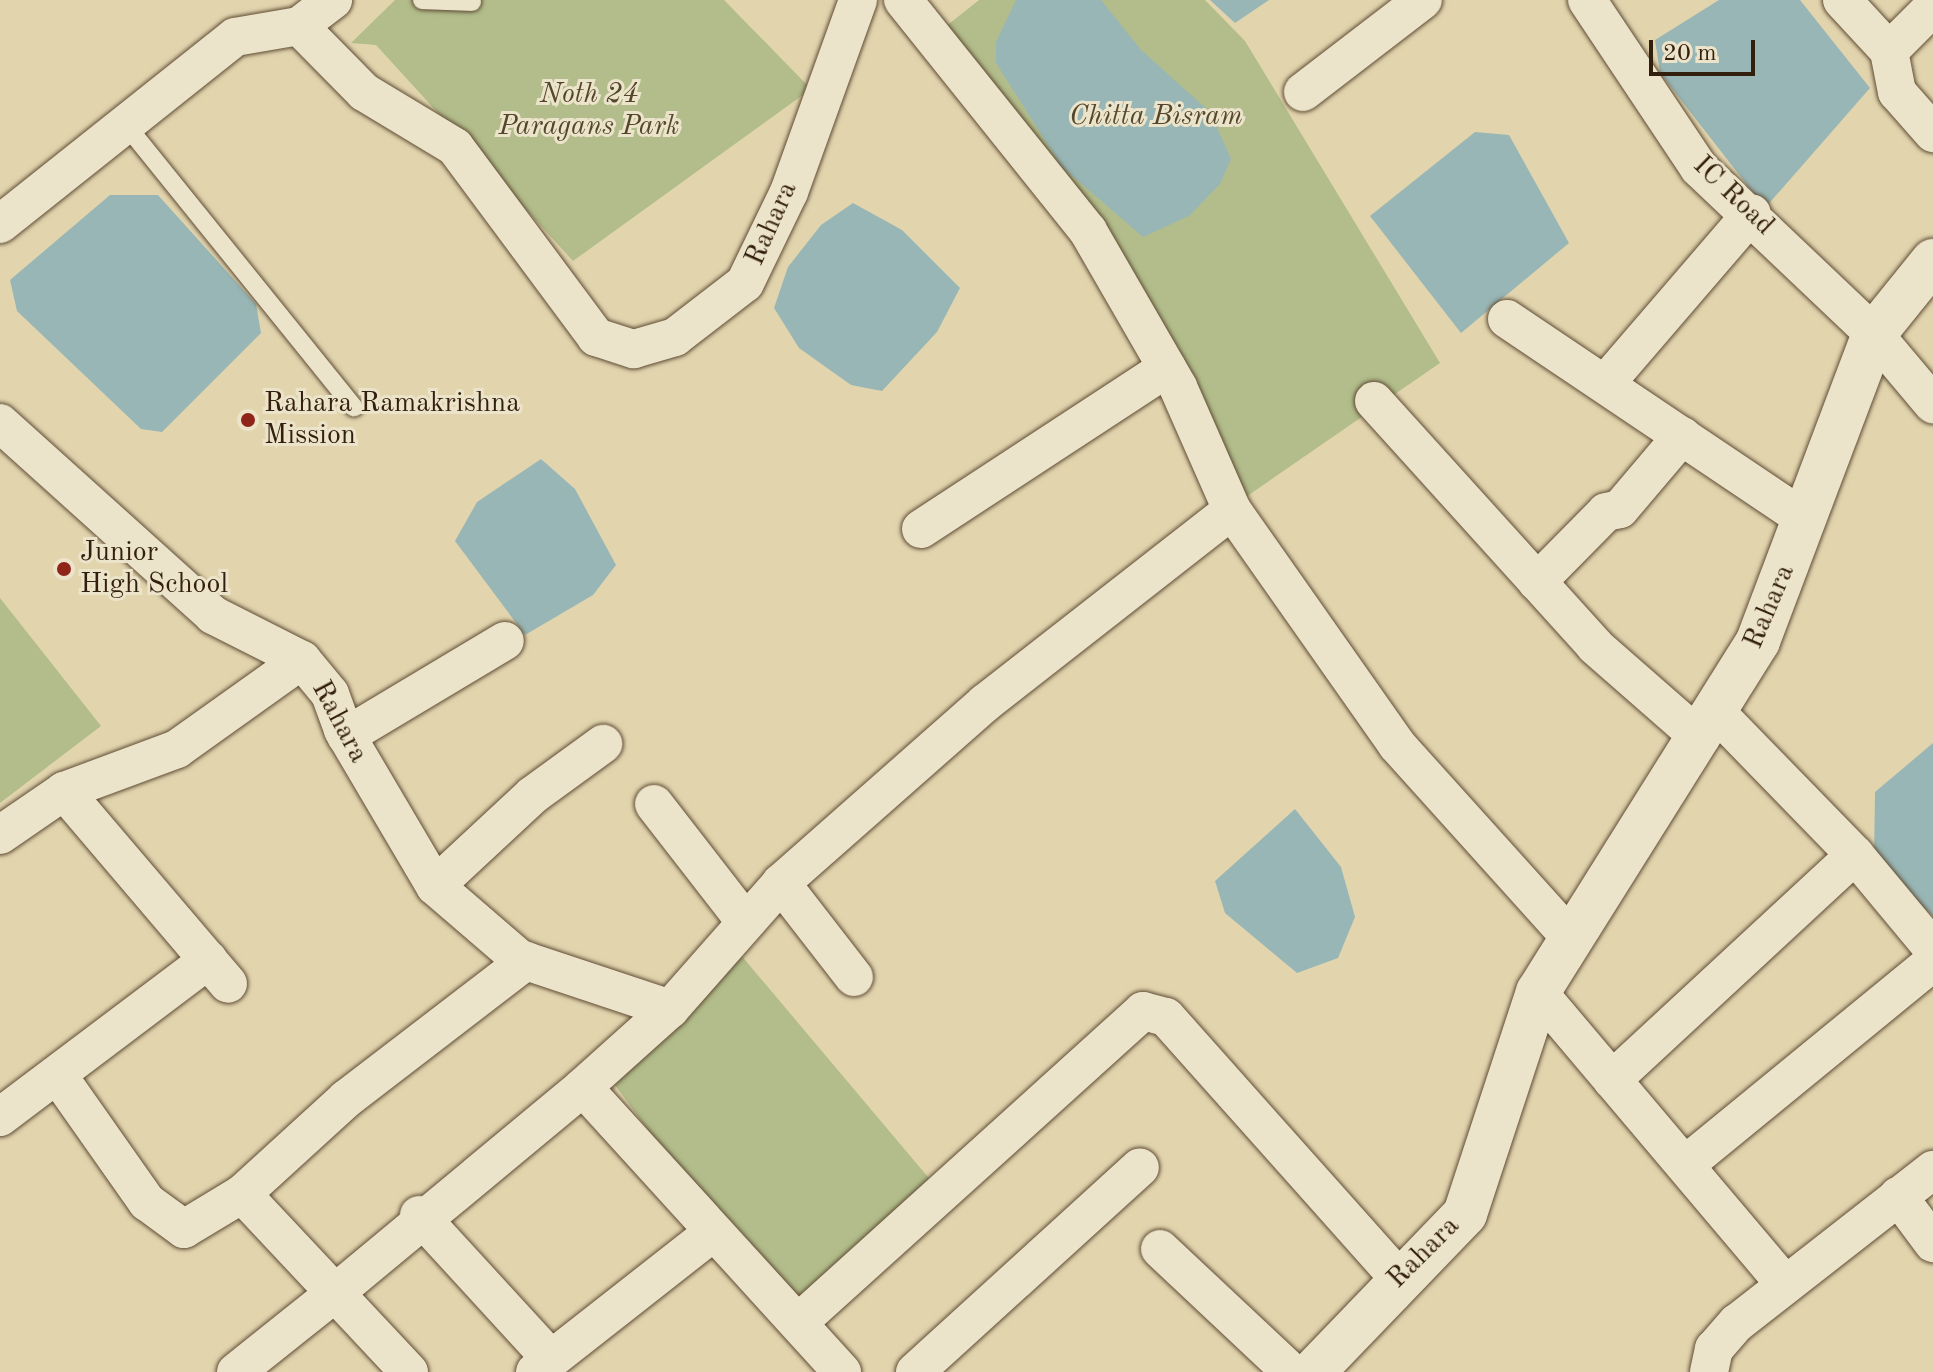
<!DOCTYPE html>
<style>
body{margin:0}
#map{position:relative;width:1933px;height:1372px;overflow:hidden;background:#e2d5ae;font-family:"Old Standard TT",serif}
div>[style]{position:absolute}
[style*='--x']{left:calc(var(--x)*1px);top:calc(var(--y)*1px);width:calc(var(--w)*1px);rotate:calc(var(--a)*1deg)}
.green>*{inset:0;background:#b2bd8b}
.water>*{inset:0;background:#98b6b5}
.roads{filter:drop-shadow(0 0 2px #5f4c35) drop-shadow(0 0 2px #5f4c35)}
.service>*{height:18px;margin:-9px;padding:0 9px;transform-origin:9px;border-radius:9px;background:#ece4ca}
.minor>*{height:38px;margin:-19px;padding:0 19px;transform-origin:19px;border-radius:19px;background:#ece4ca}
.tertiary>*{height:44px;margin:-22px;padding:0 22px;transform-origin:22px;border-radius:22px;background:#ece4ca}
.dots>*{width:22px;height:22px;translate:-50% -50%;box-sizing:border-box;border:4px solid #ece4ca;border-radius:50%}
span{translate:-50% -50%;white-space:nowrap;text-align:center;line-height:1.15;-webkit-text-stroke:6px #ece4ca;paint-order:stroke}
.park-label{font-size:28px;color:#53462c;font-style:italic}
.street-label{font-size:28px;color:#331f0d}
.poi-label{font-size:28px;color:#331f0d}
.left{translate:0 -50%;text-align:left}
.scale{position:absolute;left:1649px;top:40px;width:106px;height:36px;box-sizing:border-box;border:4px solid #331f0d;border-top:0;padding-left:10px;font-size:24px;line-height:28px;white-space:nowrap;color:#331f0d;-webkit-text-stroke:6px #ece4ca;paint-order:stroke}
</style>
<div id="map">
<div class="green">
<div style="clip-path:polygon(395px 0,724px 0,811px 89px,573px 261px,376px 45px,351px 43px)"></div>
<div style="clip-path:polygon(979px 0,1205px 0,1245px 41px,1440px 363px,1240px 501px,940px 31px)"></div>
<div style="clip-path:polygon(0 598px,101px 726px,0 803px)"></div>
<div style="clip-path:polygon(735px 948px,933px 1183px,799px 1307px,716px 1222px,615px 1085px)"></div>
</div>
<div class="water">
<div style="clip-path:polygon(1016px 0,1101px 0,1141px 50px,1210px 112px,1231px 159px,1220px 184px,1189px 216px,1143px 237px,1062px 167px,996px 63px,996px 42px)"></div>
<div style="clip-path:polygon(1210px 0,1269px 0,1235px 23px)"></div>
<div style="clip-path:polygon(1719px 0,1800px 0,1870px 88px,1765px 208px,1660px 73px,1655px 40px)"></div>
<div style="clip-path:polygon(1475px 132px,1509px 135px,1569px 243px,1461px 333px,1370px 216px)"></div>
<div style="clip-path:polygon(110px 195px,158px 195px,256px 304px,261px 333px,162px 432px,141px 429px,17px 311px,10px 280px)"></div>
<div style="clip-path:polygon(853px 203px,902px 230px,960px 288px,937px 332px,882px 391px,851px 385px,799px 348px,774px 308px,788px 267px,821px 225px)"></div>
<div style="clip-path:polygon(541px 459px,575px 489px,616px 565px,593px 595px,525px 635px,455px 541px,477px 502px)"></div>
<div style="clip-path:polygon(1933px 743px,1933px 916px,1874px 860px,1875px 792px)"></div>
<div style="clip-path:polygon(1295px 809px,1341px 867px,1355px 917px,1338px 958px,1297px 973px,1225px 913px,1215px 881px)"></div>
</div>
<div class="roads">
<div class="service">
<div style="--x:422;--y:0;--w:50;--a:2.3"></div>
<div style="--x:126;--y:125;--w:363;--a:51.1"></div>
</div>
<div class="minor">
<div style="--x:903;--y:0;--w:296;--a:51.3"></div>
<div style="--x:1088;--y:231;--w:180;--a:60"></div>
<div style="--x:1178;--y:387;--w:134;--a:66.3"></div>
<div style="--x:1232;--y:510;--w:287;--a:54.9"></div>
<div style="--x:1397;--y:745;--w:256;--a:48"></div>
<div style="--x:1587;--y:0;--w:202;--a:56.3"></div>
<div style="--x:1699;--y:168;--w:241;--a:43.5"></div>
<div style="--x:1874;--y:334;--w:92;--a:49.9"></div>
<div style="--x:1842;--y:0;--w:69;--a:47.3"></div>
<div style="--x:1889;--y:51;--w:62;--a:-45"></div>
<div style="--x:299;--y:26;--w:93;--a:45.4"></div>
<div style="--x:364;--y:92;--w:106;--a:31.1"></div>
<div style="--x:455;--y:147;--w:237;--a:53.4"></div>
<div style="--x:596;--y:337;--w:40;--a:18"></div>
<div style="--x:634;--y:349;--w:43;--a:-16.3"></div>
<div style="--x:675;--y:337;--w:88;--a:-37.6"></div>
<div style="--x:745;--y:283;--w:101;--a:-64.2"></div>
<div style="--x:789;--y:192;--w:204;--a:-70.2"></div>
<div style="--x:1889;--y:51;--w:42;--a:79"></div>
<div style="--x:1897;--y:92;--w:55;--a:48.7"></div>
<div style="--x:1303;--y:92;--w:151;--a:-37.5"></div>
<div style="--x:0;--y:224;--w:300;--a:-38.5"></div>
<div style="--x:235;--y:37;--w:65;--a:-9.8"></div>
<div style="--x:299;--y:26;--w:43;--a:-37.4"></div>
<div style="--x:1507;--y:319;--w:360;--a:33.9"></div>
<div style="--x:1605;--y:384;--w:225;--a:-49.3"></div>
<div style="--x:1374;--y:401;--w:330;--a:47.9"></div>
<div style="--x:1595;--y:646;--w:140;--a:41.2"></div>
<div style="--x:0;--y:423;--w:287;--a:42"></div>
<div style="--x:213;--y:615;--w:100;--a:26.8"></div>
<div style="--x:302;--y:660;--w:44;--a:50.5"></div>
<div style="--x:330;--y:694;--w:38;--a:70"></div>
<div style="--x:343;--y:730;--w:181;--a:59.5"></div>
<div style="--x:435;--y:886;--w:112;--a:40.7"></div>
<div style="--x:520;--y:959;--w:158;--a:18.4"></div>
<div style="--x:921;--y:529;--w:294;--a:-33.2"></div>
<div style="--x:1537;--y:582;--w:98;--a:-45.4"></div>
<div style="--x:1606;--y:512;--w:14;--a:-12"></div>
<div style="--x:1620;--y:509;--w:96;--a:-49.7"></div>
<div style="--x:1716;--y:712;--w:199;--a:45.8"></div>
<div style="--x:1855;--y:855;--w:122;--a:50.3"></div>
<div style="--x:346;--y:736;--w:185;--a:-30.9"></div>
<div style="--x:64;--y:791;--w:253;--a:49.6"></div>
<div style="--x:654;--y:804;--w:147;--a:52.2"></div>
<div style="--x:0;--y:835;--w:78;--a:-34.5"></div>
<div style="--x:64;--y:791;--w:121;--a:-20.4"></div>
<div style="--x:177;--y:749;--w:153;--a:-35.5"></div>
<div style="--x:781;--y:883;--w:119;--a:52.2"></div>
<div style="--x:435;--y:886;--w:134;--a:-42.9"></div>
<div style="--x:533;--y:795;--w:87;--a:-36.1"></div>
<div style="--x:1538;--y:992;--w:382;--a:49.8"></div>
<div style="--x:59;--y:1077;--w:153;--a:54.9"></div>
<div style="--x:147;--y:1202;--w:46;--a:36.1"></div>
<div style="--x:184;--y:1229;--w:68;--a:-31.1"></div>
<div style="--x:242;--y:1194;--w:141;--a:-42.4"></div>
<div style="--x:346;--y:1099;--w:227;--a:-37.5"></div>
<div style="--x:1612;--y:1080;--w:331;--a:-42.8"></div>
<div style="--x:0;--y:1117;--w:261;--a:-37"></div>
<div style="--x:1685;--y:1165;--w:320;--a:-39.3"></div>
<div style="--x:1898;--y:1196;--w:59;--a:53.3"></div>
<div style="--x:419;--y:1215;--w:195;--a:47.5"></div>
<div style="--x:1160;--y:1249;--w:180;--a:43.2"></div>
<div style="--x:799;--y:1322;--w:464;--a:-42.1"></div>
<div style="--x:1143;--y:1011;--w:24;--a:15"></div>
<div style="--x:1166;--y:1017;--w:348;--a:48.3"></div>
<div style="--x:236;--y:1372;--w:127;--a:-38.6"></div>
<div style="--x:335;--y:1293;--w:136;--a:-133.2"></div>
<div style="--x:409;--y:1372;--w:108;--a:-133.1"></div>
<div style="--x:335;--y:1293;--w:322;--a:-39.7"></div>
<div style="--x:535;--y:1372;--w:222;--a:-38.1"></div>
<div style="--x:842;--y:1372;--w:385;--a:-132.3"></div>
<div style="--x:583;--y:1087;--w:117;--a:-41.9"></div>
<div style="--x:670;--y:1009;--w:168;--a:-48.6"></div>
<div style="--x:781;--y:883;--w:272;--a:-41.4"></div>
<div style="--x:985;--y:703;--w:313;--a:-38"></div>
<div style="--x:915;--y:1372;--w:304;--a:-42.3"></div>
<div style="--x:1709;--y:1372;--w:24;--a:-78"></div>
<div style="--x:1714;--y:1349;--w:35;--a:-49"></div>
<div style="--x:1737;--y:1323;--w:249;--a:-38"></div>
</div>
<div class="tertiary">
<div style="--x:1313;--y:1372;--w:219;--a:-46.1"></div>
<div style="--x:1465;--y:1214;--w:234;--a:-71.8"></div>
<div style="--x:1538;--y:992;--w:414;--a:-57.9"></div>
<div style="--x:1758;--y:641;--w:328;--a:-69.3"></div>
<div style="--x:1874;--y:334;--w:94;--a:-51.1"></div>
</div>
</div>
<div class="dots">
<div style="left:248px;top:420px;background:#8f2418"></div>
<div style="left:64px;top:569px;background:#8f2418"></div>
</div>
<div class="park-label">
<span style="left:589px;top:111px">Noth 24<br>Paragans Park</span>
<span style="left:1156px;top:117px">Chitta Bisram</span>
</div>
<div class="street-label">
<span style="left:1733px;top:196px;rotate:44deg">IC Road</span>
<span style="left:772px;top:224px;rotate:-66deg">Rahara</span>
<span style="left:1770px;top:607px;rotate:-67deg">Rahara</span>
<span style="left:339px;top:722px;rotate:62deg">Rahara</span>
<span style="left:1424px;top:1253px;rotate:-45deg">Rahara</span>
</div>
<div class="poi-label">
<span class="left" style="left:264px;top:420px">Rahara Ramakrishna<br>Mission</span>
<span class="left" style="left:80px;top:569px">Junior<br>High School</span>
</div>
<div class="scale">20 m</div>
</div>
